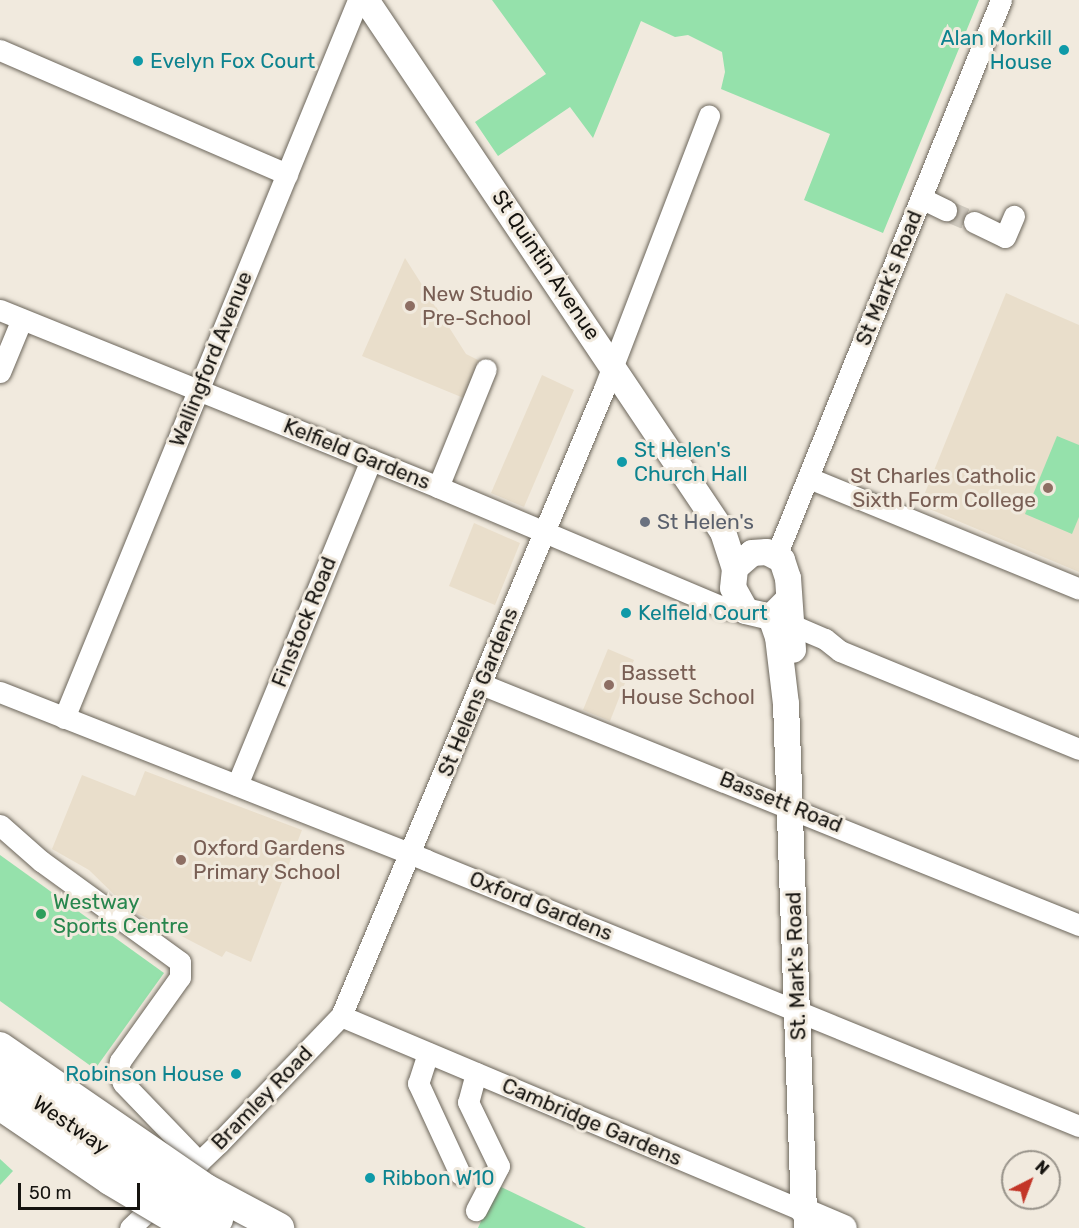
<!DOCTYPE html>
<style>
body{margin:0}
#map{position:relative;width:1079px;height:1228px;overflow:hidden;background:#f1eade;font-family:Rubik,sans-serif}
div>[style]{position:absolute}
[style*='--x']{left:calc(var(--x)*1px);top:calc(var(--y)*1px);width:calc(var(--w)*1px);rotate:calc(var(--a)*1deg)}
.built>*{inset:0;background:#e9decb}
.green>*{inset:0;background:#95e1ab}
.minor-tunnel>*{height:21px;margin-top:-10.5px;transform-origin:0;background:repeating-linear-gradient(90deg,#d0cabf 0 21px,transparent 0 31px)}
.roads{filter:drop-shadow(0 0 2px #6c665b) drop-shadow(0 0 2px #6c665b)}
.minor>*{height:21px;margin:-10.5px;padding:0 10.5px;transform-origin:10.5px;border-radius:10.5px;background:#fff}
.major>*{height:26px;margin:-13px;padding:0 13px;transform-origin:13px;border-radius:13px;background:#fff}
.highway>*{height:30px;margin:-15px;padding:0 15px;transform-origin:15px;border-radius:15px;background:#fff}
.bridges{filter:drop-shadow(0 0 2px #6c665b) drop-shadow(0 0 2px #6c665b)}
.highway-bridge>*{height:30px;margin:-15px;padding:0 15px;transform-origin:15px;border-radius:15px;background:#fff}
.dots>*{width:16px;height:16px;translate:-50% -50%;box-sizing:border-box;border:3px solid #f1eade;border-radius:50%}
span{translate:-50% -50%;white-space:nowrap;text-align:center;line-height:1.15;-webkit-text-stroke:6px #f1eade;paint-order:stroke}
.culture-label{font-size:21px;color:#0d838f}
.right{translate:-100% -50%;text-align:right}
.left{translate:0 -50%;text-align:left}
.street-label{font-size:21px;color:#15130f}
.education-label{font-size:21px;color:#785e54}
.worship-label{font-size:21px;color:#5b616d}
.leisure-label{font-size:21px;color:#27864d}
.north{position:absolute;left:1001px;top:1150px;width:60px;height:60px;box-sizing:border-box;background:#f1eade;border:2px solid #99948b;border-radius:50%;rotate:42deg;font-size:16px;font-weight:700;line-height:24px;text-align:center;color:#15130f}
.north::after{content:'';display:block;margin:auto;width:21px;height:27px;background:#c33628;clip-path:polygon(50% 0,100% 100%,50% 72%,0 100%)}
.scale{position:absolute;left:18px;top:1183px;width:122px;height:27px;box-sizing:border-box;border:3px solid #15130f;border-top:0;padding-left:8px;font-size:18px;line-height:21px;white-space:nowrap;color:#15130f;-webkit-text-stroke:4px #f1eade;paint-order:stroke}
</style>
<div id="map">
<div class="built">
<div style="clip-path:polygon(405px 258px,466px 354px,482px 362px,466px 399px,362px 356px)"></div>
<div style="clip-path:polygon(1006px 293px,1079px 325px,1079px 572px,920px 505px)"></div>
<div style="clip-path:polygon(542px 375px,574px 390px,524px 507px,491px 493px)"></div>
<div style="clip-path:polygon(474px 523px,520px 543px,495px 605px,449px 586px)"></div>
<div style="clip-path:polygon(608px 649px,634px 660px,610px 721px,583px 710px)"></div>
<div style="clip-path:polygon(145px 771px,302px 830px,251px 962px,226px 951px,222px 957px,129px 909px,89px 870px,52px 849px,82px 775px,135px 796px)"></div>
</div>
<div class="green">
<div style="clip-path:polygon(492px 0,979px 0,883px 233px,804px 200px,830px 134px,721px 89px,725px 72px,722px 52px,688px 35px,675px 37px,641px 21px,593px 138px,570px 107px,498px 156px,475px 122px,546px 74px)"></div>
<div style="clip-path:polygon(1057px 436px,1079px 445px,1079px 517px,1072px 534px,1025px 514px)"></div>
<div style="clip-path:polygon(0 855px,164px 973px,95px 1069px,0 1001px)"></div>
<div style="clip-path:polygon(0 1159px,13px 1171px,0 1185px)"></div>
<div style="clip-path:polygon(497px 1185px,586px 1228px,478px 1228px)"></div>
</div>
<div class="minor-tunnel">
<div style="--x:946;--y:210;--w:30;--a:23"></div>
</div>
<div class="roads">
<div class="minor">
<div style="--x:0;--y:50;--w:313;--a:23.4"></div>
<div style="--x:921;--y:198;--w:28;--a:26"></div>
<div style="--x:974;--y:222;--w:34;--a:26"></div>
<div style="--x:1005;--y:237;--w:23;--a:-67"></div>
<div style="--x:0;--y:310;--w:472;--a:22"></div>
<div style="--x:438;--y:487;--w:311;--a:22.9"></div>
<div style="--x:724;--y:608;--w:22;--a:8"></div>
<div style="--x:0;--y:372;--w:57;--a:-67.5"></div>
<div style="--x:809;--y:478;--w:292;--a:22.3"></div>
<div style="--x:438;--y:487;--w:127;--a:-67.9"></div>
<div style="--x:776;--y:556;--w:600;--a:-67.97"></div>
<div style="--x:792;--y:625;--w:36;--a:23"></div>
<div style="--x:825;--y:639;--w:19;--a:39"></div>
<div style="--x:840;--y:651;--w:258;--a:22.3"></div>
<div style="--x:481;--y:684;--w:645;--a:21.95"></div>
<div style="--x:0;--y:692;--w:458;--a:21.5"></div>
<div style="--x:426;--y:860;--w:705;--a:22.16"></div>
<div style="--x:64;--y:718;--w:776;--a:-67.73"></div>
<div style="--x:237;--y:785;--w:352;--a:-67.6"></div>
<div style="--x:0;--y:825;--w:55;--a:41.3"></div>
<div style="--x:41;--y:861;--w:172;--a:36"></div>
<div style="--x:180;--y:962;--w:15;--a:90"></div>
<div style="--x:180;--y:977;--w:103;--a:125.5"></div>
<div style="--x:120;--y:1061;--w:10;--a:101"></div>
<div style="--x:118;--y:1071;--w:13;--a:67"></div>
<div style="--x:123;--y:1083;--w:110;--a:46.1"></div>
<div style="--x:341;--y:1016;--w:502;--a:22.84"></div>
<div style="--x:804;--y:1211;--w:17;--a:90"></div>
<div style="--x:428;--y:1053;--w:32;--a:108"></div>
<div style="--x:418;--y:1083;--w:100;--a:65.2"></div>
<div style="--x:476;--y:1073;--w:30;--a:105"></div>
<div style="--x:468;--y:1102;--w:71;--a:64.2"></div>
<div style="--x:499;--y:1166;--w:50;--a:117.6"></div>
<div style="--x:130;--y:1228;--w:123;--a:-43.7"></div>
<div style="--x:219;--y:1143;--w:176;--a:-46.2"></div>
<div style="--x:341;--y:1016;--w:680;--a:-67.24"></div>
<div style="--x:604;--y:389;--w:293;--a:-69"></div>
</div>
<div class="major">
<div style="--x:366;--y:0;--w:641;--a:56.14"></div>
<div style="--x:723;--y:532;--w:38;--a:72"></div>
<div style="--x:788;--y:600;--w:24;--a:135"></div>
<div style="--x:771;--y:617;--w:26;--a:-167"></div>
<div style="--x:746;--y:611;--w:26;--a:-119"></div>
<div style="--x:733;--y:588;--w:20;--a:-84"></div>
<div style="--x:735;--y:568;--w:23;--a:-41"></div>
<div style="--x:752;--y:553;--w:15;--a:-4"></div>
<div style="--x:767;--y:552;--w:17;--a:28"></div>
<div style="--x:782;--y:560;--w:19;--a:72"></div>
<div style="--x:788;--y:578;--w:72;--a:86"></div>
<div style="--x:771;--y:617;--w:21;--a:71"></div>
<div style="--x:778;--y:637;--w:67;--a:83.2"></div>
<div style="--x:786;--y:704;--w:507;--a:87.97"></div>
<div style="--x:804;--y:1211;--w:43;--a:23"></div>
</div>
<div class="highway">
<div style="--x:218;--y:1219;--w:19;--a:28"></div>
</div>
</div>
<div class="bridges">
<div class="highway-bridge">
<div style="--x:0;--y:1047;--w:250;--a:34.6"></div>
<div style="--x:206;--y:1189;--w:83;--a:28.1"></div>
<div style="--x:0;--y:1075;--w:155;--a:34.7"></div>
<div style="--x:127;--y:1163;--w:107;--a:31.6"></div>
<div style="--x:0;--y:1105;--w:133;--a:34.3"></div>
<div style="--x:110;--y:1180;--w:94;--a:30.7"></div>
</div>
</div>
<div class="dots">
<div style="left:1064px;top:50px;background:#0f9aa8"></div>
<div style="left:138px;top:61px;background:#0f9aa8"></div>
<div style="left:410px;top:306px;background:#8d6e63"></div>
<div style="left:622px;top:462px;background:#0f9aa8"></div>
<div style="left:1048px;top:488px;background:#8d6e63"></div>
<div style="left:645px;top:522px;background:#6b7280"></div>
<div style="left:626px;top:613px;background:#0f9aa8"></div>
<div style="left:609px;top:685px;background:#8d6e63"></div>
<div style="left:181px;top:860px;background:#8d6e63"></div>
<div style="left:41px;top:914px;background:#2e9e5b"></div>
<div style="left:236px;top:1074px;background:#0f9aa8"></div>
<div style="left:370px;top:1178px;background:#0f9aa8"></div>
</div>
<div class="culture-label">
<span class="right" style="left:1052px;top:50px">Alan Morkill<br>House</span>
<span class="left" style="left:150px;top:61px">Evelyn Fox Court</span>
<span class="left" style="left:634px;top:462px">St Helen's<br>Church Hall</span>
<span class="left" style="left:638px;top:613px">Kelfield Court</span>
<span class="right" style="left:224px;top:1074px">Robinson House</span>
<span class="left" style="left:382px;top:1178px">Ribbon W10</span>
</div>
<div class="street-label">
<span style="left:546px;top:265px;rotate:56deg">St Quintin Avenue</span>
<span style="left:889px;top:278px;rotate:-68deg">St Mark's Road</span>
<span style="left:211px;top:359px;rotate:-68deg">Wallingford Avenue</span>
<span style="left:357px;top:454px;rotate:22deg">Kelfield Gardens</span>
<span style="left:304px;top:622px;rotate:-68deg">Finstock Road</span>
<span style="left:478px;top:692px;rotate:-68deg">St Helens Gardens</span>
<span style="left:781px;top:802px;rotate:22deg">Bassett Road</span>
<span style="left:541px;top:906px;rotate:22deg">Oxford Gardens</span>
<span style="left:796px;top:966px;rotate:-92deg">St. Mark's Road</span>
<span style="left:262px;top:1098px;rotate:-46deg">Bramley Road</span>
<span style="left:592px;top:1122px;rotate:23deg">Cambridge Gardens</span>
<span style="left:71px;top:1125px;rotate:34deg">Westway</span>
</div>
<div class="education-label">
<span class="left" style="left:422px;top:306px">New Studio<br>Pre-School</span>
<span class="right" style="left:1036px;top:488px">St Charles Catholic<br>Sixth Form College</span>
<span class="left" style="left:621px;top:685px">Bassett<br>House School</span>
<span class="left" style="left:193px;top:860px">Oxford Gardens<br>Primary School</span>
</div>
<div class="worship-label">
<span class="left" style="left:657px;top:522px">St Helen's</span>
</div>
<div class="leisure-label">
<span class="left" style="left:53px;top:914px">Westway<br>Sports Centre</span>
</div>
<div class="north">N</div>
<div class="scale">50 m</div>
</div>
